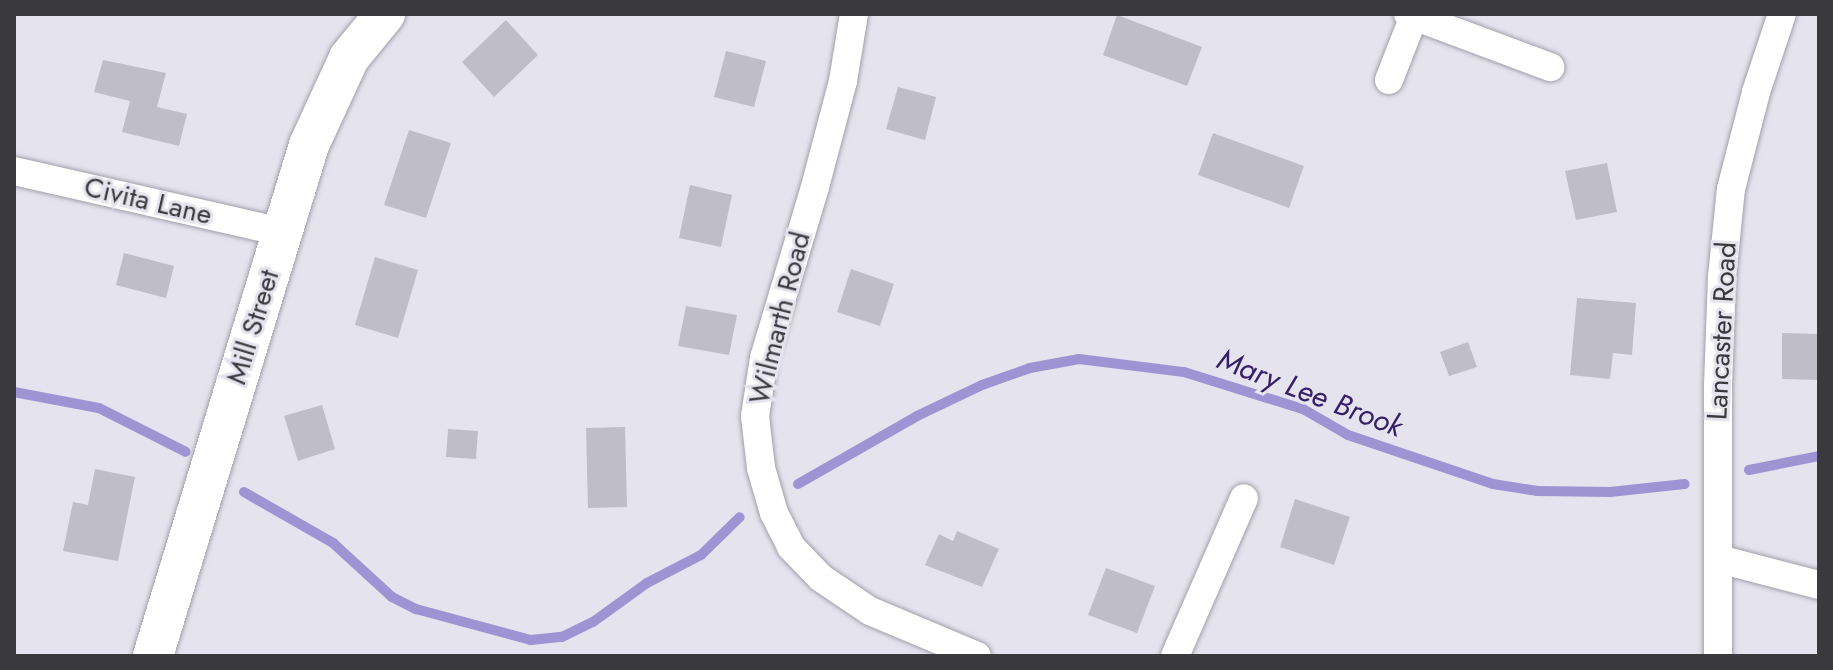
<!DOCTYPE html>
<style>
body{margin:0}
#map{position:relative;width:1833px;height:670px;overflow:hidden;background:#e5e3ee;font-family:Jost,sans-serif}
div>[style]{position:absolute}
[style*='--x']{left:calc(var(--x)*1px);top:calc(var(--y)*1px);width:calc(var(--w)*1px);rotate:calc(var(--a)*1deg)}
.stream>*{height:10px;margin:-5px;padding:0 5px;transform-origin:5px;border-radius:5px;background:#9f94d3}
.building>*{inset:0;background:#bfbec8}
.roads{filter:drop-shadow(0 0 2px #a1a0aa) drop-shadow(0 0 2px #a1a0aa)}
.street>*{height:28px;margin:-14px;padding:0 14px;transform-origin:14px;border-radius:14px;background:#fff}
.secondary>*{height:40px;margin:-20px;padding:0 20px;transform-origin:20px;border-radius:20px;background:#fff}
span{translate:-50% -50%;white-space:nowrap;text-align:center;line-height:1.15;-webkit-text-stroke:6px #e5e3ee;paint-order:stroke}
.street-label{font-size:28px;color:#3a393d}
.water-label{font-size:30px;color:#36206a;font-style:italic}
.frame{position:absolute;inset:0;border:16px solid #3a393d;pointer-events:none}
</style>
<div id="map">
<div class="stream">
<div style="--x:14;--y:392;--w:86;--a:10.7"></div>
<div style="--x:99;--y:408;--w:97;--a:26.8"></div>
<div style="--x:1749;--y:470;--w:71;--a:-11.3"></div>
<div style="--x:798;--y:484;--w:137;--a:-29.7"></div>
<div style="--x:917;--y:416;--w:72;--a:-25.5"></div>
<div style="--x:982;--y:385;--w:51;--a:-19.5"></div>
<div style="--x:1030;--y:368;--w:50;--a:-10.4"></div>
<div style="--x:1079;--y:359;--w:106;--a:7.1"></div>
<div style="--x:1184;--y:372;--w:125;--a:17.3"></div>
<div style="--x:1303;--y:409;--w:52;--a:30"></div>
<div style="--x:1348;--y:435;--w:153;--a:18.7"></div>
<div style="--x:1493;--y:484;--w:45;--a:9"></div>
<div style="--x:1537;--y:491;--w:73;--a:0.8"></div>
<div style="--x:1610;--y:492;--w:75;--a:-6.1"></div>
<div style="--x:244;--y:492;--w:103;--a:29.8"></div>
<div style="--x:333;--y:543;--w:80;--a:42.5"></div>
<div style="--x:392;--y:597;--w:27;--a:27"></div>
<div style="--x:416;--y:609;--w:119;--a:15.1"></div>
<div style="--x:531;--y:640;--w:31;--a:-6"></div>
<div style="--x:562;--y:637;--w:34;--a:-26"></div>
<div style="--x:593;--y:622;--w:67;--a:-35.8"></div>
<div style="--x:647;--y:583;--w:61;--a:-27.4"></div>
<div style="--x:701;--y:555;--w:54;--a:-44.3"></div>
</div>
<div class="building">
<div style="clip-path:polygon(1117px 15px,1202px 47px,1187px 86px,1103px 55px)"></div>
<div style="clip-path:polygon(506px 20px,538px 55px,494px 97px,462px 62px)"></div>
<div style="clip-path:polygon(726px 51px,766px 61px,754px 107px,714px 97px)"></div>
<div style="clip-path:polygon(103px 60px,166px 73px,157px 107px,187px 114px,179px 146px,122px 132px,130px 101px,94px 92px)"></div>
<div style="clip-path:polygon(898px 87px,936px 97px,925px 140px,886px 129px)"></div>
<div style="clip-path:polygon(409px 130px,451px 143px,426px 218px,384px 205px)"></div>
<div style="clip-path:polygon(1213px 133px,1304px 166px,1289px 208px,1198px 175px)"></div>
<div style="clip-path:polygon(1607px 163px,1617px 212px,1576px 220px,1565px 171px)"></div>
<div style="clip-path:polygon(690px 185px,732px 195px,721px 247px,679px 238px)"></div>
<div style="clip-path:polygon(124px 253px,174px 266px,166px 298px,116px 285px)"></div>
<div style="clip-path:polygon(375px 257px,418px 270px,398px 338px,355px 325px)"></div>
<div style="clip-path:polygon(851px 269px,894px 284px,880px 326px,837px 312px)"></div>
<div style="clip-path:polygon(1577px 298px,1636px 303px,1632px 355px,1613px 353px,1610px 379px,1570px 375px)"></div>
<div style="clip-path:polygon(686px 306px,737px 315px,729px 355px,678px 346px)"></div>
<div style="clip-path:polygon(1782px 333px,1819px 334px,1819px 380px,1782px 379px)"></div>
<div style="clip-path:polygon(1468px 342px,1477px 367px,1449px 376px,1440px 352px)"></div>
<div style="clip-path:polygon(322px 405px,335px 449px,298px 461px,284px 416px)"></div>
<div style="clip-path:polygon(625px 427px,627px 507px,588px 508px,586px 428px)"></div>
<div style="clip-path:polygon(448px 429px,478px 431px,476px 459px,446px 457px)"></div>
<div style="clip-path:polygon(95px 469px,135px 477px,118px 561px,63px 551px,73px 502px,88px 505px)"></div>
<div style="clip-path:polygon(1295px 499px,1350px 517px,1334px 565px,1280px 547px)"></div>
<div style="clip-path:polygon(957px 531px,999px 549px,982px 587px,925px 565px,939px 534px,953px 541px)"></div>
<div style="clip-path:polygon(1106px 568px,1155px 586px,1137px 633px,1088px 615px)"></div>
</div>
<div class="roads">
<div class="street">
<div style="--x:854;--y:14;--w:68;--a:99.3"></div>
<div style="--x:843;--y:81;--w:110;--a:104.8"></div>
<div style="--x:815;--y:187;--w:178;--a:106.6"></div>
<div style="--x:764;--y:358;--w:59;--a:98.8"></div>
<div style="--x:755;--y:416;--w:52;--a:83.4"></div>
<div style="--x:761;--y:468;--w:47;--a:73.9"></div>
<div style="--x:774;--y:513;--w:38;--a:63"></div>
<div style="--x:791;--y:547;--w:43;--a:45.9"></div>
<div style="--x:821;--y:578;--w:59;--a:34"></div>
<div style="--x:870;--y:611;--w:116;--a:22.8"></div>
<div style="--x:1408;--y:14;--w:152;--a:20.5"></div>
<div style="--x:1389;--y:80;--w:69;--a:-68.7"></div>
<div style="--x:14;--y:171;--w:275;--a:12.8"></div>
<div style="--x:1719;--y:559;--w:103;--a:14.6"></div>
<div style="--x:1175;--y:656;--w:172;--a:-66.4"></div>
<div style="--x:1718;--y:656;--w:270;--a:-90"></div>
<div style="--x:1718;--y:386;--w:109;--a:-87.9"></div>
<div style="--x:1722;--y:277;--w:88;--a:-84.2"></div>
<div style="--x:1731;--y:189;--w:100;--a:-75.5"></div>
<div style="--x:1756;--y:92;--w:82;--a:-71.6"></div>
</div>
<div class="secondary">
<div style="--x:153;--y:656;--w:534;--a:-73.02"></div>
<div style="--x:309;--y:145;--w:96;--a:-65.3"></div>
<div style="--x:349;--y:58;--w:57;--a:-50.7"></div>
</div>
</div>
<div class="street-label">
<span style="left:148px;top:201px;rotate:13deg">Civita Lane</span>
<span style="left:780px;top:318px;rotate:-76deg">Wilmarth Road</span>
<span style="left:253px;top:327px;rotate:-73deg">Mill Street</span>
<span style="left:1722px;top:331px;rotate:-87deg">Lancaster Road</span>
</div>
<div class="water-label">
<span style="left:1310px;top:393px;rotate:21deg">Mary Lee Brook</span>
</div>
<div class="frame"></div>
</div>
